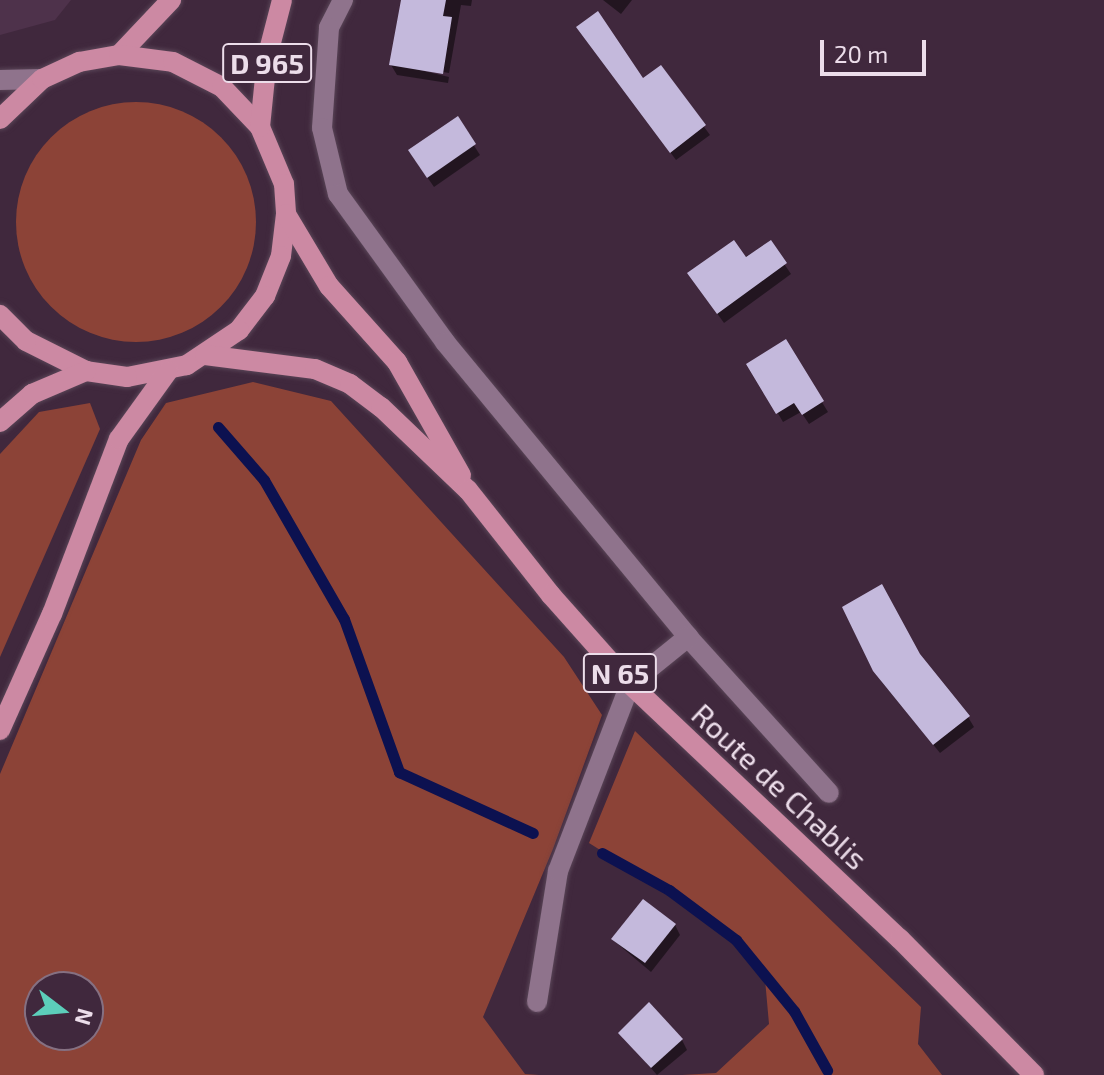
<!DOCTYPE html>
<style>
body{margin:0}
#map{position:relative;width:1104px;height:1075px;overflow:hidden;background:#40283d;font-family:"Exo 2",sans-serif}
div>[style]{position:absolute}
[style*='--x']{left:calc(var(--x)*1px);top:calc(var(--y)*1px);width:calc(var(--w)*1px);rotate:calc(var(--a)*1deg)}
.built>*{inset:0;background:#4e324b}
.green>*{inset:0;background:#8c4337}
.round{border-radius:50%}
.shadow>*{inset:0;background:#0007}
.stream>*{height:11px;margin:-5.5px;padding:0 5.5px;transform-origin:5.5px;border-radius:5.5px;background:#0c1150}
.building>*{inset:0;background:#c4b9dc}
.roads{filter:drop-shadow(0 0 2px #594557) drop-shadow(0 0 2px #594557)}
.minor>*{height:20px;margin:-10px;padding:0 10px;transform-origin:10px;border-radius:10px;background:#8f738c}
.major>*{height:20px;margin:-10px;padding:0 10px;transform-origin:10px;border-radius:10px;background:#cc89a3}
span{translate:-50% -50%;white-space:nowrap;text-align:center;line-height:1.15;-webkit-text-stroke:8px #40283d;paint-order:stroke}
.shield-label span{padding:2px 6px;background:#40283d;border:2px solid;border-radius:6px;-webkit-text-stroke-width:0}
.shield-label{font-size:28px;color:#ecddea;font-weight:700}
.street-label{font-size:30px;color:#ecddea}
.north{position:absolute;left:24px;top:971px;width:80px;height:80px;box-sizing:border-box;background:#40283d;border:2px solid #857082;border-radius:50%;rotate:106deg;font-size:22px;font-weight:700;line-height:32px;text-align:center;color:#ecddea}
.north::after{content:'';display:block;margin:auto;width:28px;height:36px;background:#5cceba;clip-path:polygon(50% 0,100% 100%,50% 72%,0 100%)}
.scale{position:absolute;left:820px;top:40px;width:106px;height:36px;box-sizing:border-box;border:4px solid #ecddea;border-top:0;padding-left:10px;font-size:24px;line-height:28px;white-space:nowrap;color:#ecddea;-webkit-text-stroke:6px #40283d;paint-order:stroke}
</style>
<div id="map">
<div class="built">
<div style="clip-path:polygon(0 0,71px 0,55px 20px,0 35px)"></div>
</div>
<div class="green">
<div class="round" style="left:16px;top:102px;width:240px;height:240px"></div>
<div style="clip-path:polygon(evenodd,253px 382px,331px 401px,564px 657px,602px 715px,553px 849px,483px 1017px,525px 1074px,539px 1075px,0 1075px,0 774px,141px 440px,166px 403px,253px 382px,40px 987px,88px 987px,88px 1035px,40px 1035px,40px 987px)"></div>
<div style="clip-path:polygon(90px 403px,100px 429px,0 657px,0 454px,39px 412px)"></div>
<div style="clip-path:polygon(635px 731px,921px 1007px,918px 1044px,942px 1075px,682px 1075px,716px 1073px,769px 1024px,764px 968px,685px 903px,589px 843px)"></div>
</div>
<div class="shadow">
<div style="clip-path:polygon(402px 0,472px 0,471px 6px,461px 5px,449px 73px,395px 64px,449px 77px,448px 83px,397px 75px,391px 65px)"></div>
<div style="clip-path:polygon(603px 0,632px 0,621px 14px)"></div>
<div style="clip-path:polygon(584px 36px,643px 81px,661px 68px,710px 135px,676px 160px)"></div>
<div style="clip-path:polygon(457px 119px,480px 155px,434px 187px,416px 161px)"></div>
<div style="clip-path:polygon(770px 243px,791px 274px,724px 323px,696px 284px)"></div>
<div style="clip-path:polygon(785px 342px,828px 412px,809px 424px,801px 412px,783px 422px,749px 364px)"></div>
<div style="clip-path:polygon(881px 681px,968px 717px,974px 727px,940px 753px)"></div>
<div style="clip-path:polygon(675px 925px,680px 935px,651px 972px,613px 940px)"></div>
<div style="clip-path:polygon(620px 1033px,682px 1040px,687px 1050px,657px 1075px)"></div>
</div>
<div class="stream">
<div style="--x:218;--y:427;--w:70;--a:49"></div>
<div style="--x:264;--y:480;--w:160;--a:60.1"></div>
<div style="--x:344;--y:619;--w:163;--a:70.2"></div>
<div style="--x:399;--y:772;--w:147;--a:24.5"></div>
<div style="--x:602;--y:853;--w:77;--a:28.9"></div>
<div style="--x:669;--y:890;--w:84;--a:36.7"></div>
<div style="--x:736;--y:940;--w:92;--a:50.8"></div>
<div style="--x:794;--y:1011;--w:68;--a:60.8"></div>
</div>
<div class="building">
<div style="clip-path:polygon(401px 0,446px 0,443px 16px,452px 17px,443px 74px,389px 65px)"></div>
<div style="clip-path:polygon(598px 11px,643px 78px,661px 65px,706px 125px,670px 153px,576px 27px)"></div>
<div style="clip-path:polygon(458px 116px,476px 144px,427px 178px,408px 150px)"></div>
<div style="clip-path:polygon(734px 240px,746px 257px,771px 240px,787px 263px,717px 314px,687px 273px)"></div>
<div style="clip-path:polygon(786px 339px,824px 401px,802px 415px,794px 403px,776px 414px,746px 364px)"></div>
<div style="clip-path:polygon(882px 584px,920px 654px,970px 716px,933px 745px,873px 671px,842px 607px)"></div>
<div style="clip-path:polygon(643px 899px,676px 924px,645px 963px,611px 939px)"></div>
<div style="clip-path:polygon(649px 1002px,683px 1039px,651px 1068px,618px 1033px)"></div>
</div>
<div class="roads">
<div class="minor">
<div style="--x:343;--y:0;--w:31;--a:117"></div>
<div style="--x:329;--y:28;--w:100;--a:94"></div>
<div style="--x:322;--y:128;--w:68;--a:76.4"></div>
<div style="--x:338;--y:194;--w:183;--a:54.1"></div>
<div style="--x:445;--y:342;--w:382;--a:50.5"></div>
<div style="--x:688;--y:637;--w:210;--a:47.9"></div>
<div style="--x:0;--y:80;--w:42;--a:-1.4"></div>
<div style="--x:537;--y:1002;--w:133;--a:-80.9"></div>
<div style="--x:558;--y:871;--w:200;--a:-68.9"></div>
<div style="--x:630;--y:684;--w:75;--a:-39"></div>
</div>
<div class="major">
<div style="--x:119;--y:55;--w:76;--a:-46.6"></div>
<div style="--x:0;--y:119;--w:58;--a:-43.6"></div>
<div style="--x:42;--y:79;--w:41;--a:-24.7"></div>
<div style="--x:79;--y:62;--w:41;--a:-9.9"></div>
<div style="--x:119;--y:55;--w:54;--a:7.4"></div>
<div style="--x:173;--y:62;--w:55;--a:27"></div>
<div style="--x:222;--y:87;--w:55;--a:46.5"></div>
<div style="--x:260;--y:127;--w:62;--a:67.2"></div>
<div style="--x:284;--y:184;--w:30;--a:86"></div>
<div style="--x:286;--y:214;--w:42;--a:96.8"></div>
<div style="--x:281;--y:256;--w:43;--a:111.8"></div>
<div style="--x:265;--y:296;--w:43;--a:127.4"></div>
<div style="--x:239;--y:330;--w:63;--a:146.1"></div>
<div style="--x:187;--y:365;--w:61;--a:168.7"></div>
<div style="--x:127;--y:377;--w:41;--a:-171.7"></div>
<div style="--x:86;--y:371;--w:67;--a:-153.4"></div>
<div style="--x:26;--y:341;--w:37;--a:-135"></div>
<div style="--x:260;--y:127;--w:69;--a:-84.2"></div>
<div style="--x:267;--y:58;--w:60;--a:-75.5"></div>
<div style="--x:286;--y:214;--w:84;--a:59.2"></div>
<div style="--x:329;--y:286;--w:102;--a:48.2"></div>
<div style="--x:397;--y:362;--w:130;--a:60.5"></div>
<div style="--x:205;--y:355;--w:111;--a:7.3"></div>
<div style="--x:315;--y:369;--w:38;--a:23"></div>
<div style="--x:350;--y:384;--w:39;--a:37"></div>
<div style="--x:381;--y:407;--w:120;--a:43.7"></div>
<div style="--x:468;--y:490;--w:134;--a:51.7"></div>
<div style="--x:551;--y:595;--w:119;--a:48.4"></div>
<div style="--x:630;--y:684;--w:371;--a:43.4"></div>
<div style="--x:900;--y:939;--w:191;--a:45.4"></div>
<div style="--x:0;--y:422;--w:43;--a:-41.2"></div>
<div style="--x:32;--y:394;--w:59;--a:-23.1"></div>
<div style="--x:0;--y:730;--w:127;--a:-65.9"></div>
<div style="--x:52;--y:614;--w:187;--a:-69.1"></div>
<div style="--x:119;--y:439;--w:84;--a:-54.2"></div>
</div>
</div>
<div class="shield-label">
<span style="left:267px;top:63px">D 965</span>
<span style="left:620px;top:673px">N 65</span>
</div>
<div class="street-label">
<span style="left:780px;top:786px;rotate:43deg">Route de Chablis</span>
</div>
<div class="north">N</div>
<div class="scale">20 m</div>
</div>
